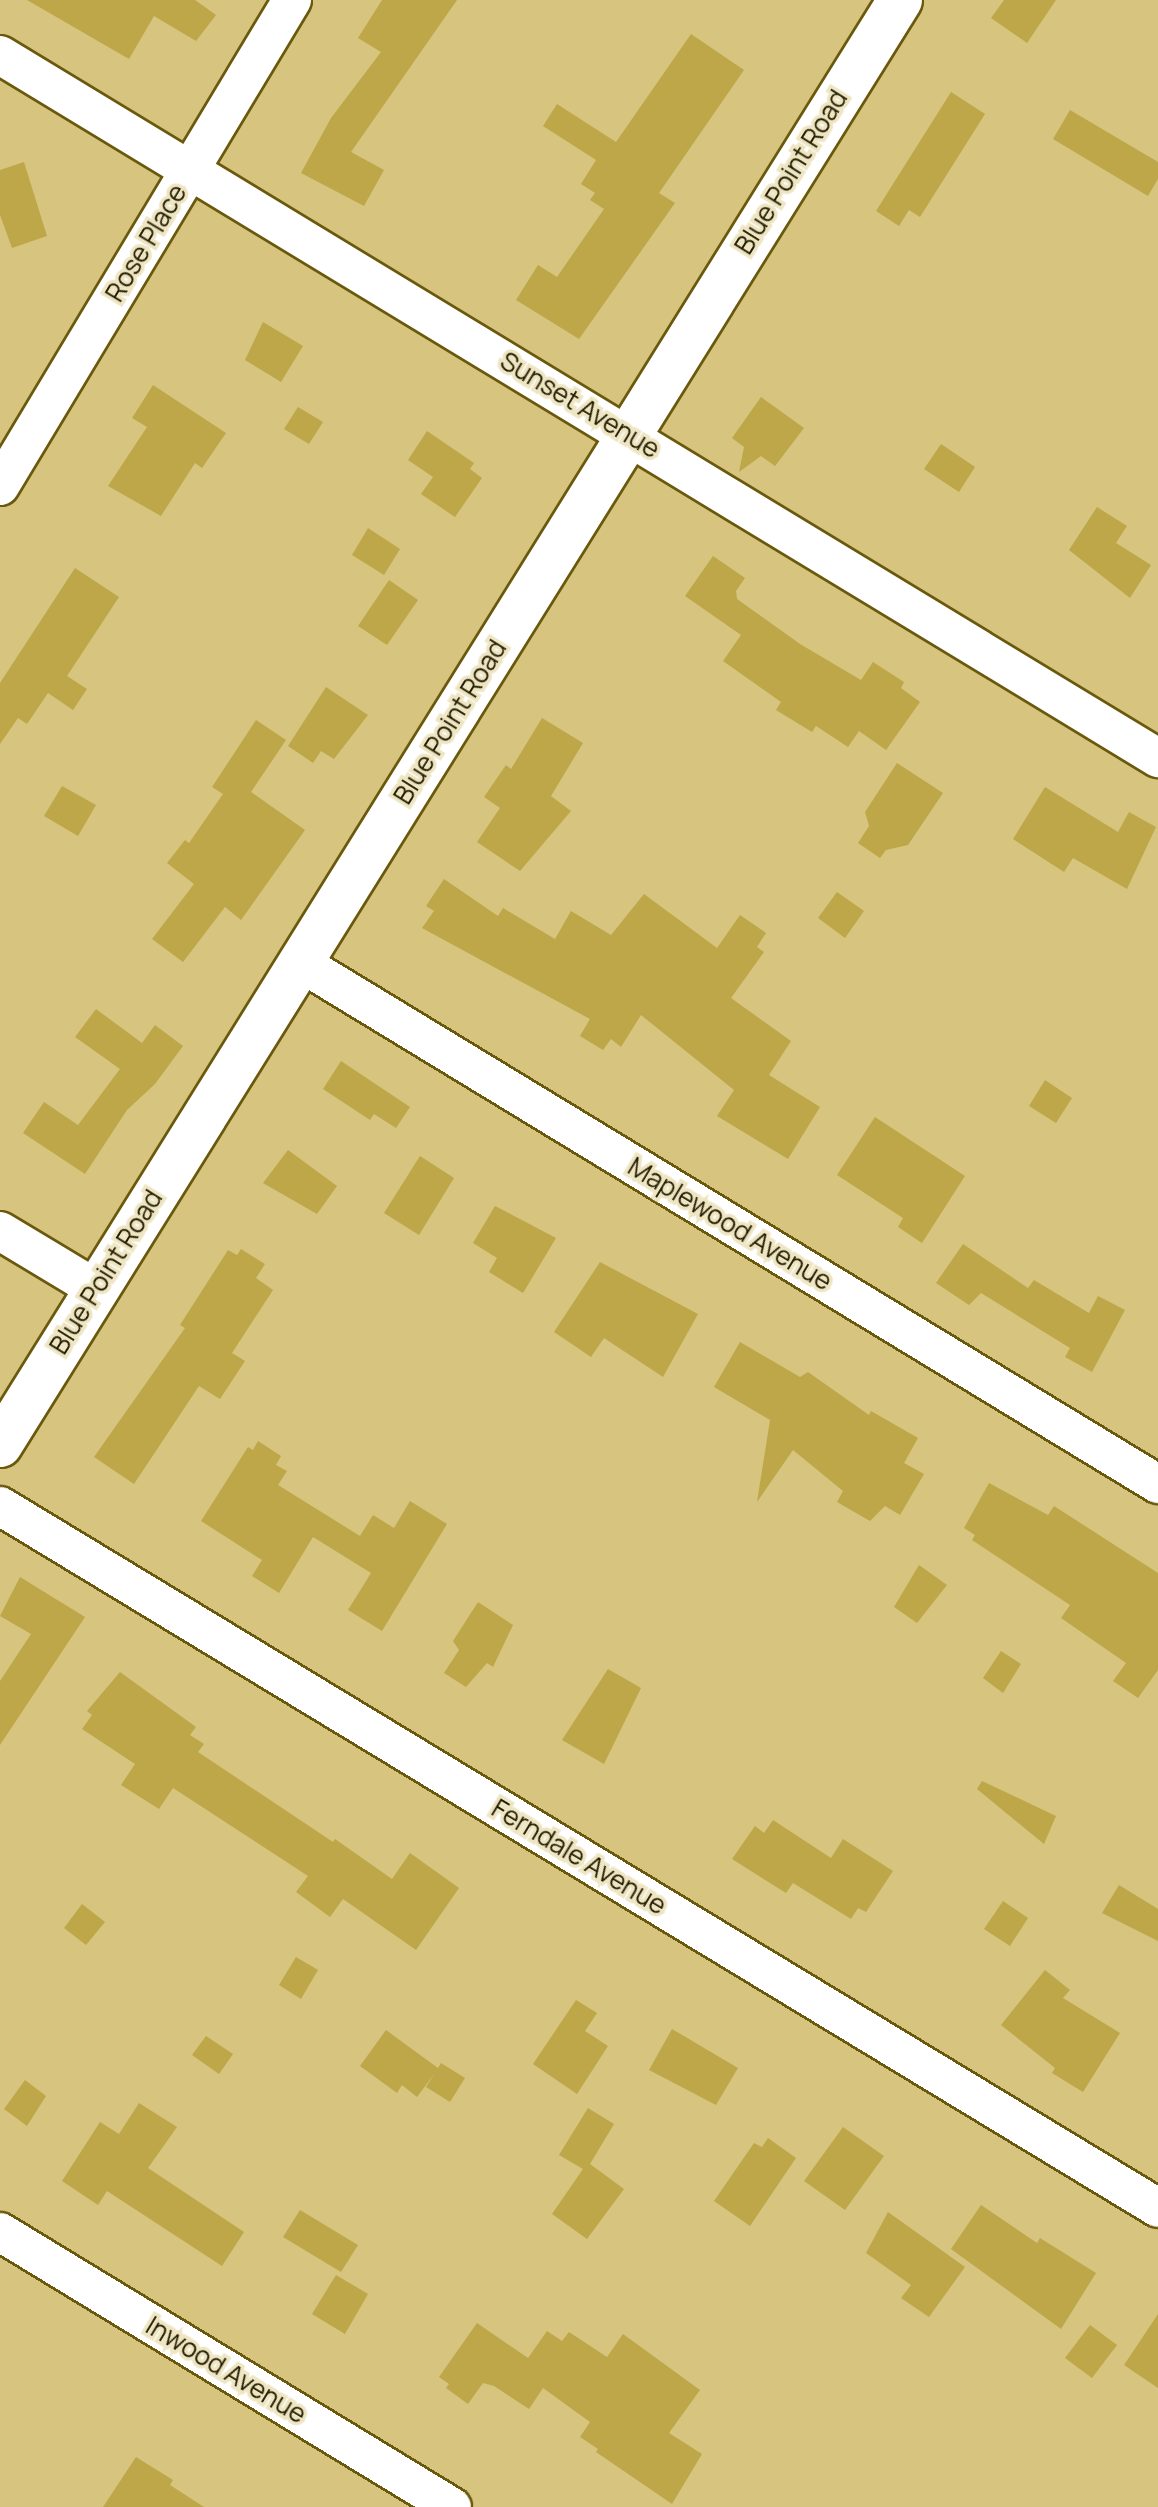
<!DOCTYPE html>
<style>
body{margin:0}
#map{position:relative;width:1158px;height:2507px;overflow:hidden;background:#d6c47f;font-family:Manrope,sans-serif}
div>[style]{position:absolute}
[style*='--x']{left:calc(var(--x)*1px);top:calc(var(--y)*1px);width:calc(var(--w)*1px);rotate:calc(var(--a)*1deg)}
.building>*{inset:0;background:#bea748}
.roads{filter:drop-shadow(2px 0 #6a590c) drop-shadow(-2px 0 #6a590c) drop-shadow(0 2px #6a590c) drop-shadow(0 -2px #6a590c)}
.minor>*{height:38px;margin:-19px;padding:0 19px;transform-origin:19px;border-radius:19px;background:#fff}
.tertiary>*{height:44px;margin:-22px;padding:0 22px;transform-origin:22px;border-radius:22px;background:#fff}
span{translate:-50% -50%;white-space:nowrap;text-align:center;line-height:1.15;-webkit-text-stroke:7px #eee5c3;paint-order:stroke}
.street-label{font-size:26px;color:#241d01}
</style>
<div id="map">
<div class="building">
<div style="clip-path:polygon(27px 0,195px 0,216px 15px,196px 41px,154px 16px,129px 59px)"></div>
<div style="clip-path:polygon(382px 0,457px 0,351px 152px,384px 170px,364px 206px,301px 173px,331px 118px,381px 52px,358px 38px)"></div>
<div style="clip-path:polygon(1004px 0,1056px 0,1027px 43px,991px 18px)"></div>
<div style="clip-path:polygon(691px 34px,744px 70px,659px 193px,675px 203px,579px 339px,516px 300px,538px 265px,557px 277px,604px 209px,590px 200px,595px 193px,581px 184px,596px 160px,543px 126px,557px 104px,616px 142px)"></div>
<div style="clip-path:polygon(951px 92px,985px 114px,920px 217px,909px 210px,899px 226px,876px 211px)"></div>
<div style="clip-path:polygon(1070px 110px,1158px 162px,1158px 179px,1148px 196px,1053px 139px)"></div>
<div style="clip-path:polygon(24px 162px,47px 236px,12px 248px,0 215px,0 170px)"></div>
<div style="clip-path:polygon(263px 322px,303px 346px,281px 382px,245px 360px)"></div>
<div style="clip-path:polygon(153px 385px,226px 433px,202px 468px,195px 463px,161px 516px,108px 486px,147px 427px,132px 418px)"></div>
<div style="clip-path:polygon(761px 397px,804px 428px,775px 466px,761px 456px,739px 472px,744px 447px,732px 438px)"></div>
<div style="clip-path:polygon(298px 407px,323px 422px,309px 444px,284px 429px)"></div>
<div style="clip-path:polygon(427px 431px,474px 463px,470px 469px,482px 478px,455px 517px,421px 494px,433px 477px,408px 460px)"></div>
<div style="clip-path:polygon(941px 444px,975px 467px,959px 492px,924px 469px)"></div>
<div style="clip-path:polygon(1097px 507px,1127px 526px,1116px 543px,1151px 565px,1130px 598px,1069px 550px)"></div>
<div style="clip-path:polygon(368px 528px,400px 549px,384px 575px,352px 555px)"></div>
<div style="clip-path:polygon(713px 556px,745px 578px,736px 591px,737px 599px,800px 644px,861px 680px,873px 662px,904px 682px,901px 688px,920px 702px,886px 750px,859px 731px,848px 747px,816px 726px,812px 732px,776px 710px,781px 702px,723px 661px,741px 635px,685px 596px)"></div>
<div style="clip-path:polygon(75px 568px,119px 597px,67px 676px,87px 689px,73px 710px,48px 693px,27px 724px,18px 718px,0 744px,0 683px)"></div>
<div style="clip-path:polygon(389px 580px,418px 600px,387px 645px,358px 626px)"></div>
<div style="clip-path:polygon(326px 687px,368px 715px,334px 759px,321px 751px,313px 763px,288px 746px)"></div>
<div style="clip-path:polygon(542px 718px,583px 743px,551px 796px,571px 811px,520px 871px,477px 842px,500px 808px,484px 797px,506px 765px,511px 769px)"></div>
<div style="clip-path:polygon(256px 720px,286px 740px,251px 792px,305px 830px,241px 920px,225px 907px,183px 962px,152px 939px,194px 884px,167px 863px,185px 840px,189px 843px,223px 794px,212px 787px)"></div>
<div style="clip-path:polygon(897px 763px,943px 793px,908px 845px,886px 850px,880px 858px,858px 843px,869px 826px,865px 812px)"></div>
<div style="clip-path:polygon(62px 786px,96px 805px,78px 836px,44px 816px)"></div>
<div style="clip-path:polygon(1045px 787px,1118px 832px,1129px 812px,1156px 827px,1127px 889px,1073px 858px,1064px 872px,1013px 839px)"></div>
<div style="clip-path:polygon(444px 879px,498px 916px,503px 908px,555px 939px,571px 911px,611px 935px,644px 894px,717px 948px,740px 915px,766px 933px,757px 947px,764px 952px,731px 998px,791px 1041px,769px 1075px,820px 1107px,788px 1159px,717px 1116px,734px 1090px,641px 1015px,621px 1047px,611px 1039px,603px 1050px,580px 1036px,590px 1019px,422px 928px,434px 911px,426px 906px)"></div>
<div style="clip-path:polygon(837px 892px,864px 911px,845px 938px,818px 918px)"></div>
<div style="clip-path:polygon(96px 1009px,142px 1043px,155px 1025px,183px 1046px,155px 1084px,127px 1110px,85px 1174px,23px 1133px,44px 1102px,78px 1125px,120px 1069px,75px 1037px)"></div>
<div style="clip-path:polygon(341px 1061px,410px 1107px,396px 1128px,374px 1114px,370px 1120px,323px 1089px)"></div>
<div style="clip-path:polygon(1045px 1080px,1072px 1098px,1056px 1123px,1029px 1106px)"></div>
<div style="clip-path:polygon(875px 1117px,965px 1176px,922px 1243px,898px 1227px,903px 1218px,837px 1175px)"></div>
<div style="clip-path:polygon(288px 1150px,337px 1186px,317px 1214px,263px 1183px)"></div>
<div style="clip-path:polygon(420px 1156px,454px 1178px,419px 1235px,384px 1213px)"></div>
<div style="clip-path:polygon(495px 1206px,556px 1238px,523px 1293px,489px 1272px,497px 1258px,473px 1243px)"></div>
<div style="clip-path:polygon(963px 1244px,1028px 1288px,1034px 1280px,1089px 1313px,1098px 1296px,1125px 1310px,1092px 1372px,1065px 1357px,1070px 1348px,981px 1293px,969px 1305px,936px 1283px)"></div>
<div style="clip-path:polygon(241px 1249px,265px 1264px,256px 1278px,273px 1290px,232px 1353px,245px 1361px,220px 1399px,199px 1386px,134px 1484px,94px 1457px,185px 1328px,180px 1325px,228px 1250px,237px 1255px)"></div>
<div style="clip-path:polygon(600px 1262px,698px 1314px,663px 1377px,604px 1338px,591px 1357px,554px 1332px)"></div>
<div style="clip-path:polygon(740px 1342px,800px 1377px,808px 1372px,869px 1415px,871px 1411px,918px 1438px,904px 1463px,924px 1474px,900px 1515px,885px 1506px,870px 1521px,837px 1502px,843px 1491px,793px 1450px,757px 1502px,770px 1420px,714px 1387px)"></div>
<div style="clip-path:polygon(258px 1441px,281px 1456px,276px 1465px,287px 1471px,278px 1485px,360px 1536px,373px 1515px,394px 1528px,410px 1501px,447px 1524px,382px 1631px,348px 1610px,371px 1573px,313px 1537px,279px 1593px,252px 1576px,262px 1560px,201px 1521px,248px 1447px,253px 1450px)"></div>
<div style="clip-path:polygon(989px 1483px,1048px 1515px,1054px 1506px,1158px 1573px,1158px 1670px,1138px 1698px,1113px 1681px,1126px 1663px,1061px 1618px,1070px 1605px,972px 1540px,975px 1535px,964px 1528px)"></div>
<div style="clip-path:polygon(919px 1565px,947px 1585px,917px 1623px,894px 1607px)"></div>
<div style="clip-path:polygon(20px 1577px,85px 1617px,0 1745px,0 1681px,31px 1634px,0 1616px)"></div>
<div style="clip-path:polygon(478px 1602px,513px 1625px,493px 1667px,487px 1663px,466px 1687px,444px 1673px,459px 1650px,453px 1641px)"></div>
<div style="clip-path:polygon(1001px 1651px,1021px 1664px,1003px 1693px,983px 1678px)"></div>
<div style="clip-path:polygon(608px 1669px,641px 1688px,604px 1764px,562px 1740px)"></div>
<div style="clip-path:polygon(120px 1672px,196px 1727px,190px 1735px,204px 1744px,198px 1752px,333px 1842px,335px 1839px,392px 1879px,410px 1853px,459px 1888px,416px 1950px,343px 1899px,330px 1917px,296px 1892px,308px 1876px,173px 1788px,159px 1809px,121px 1785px,135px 1764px,82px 1729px,92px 1715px,87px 1711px)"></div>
<div style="clip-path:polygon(982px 1781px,1056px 1816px,1044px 1844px,977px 1789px)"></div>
<div style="clip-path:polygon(773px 1820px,831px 1858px,843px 1839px,893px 1871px,866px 1912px,858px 1908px,851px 1919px,793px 1883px,786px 1893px,732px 1859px,755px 1826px,764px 1833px)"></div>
<div style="clip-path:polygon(1119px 1885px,1158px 1909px,1158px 1941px,1102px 1913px)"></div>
<div style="clip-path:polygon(1003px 1901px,1028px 1918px,1010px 1946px,984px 1929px)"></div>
<div style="clip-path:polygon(82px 1904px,105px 1922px,86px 1945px,64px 1928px)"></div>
<div style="clip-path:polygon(296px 1957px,318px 1970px,301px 1999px,279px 1985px)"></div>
<div style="clip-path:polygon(1045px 1970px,1070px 1990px,1063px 1998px,1120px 2033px,1083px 2092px,1052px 2073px,1055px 2068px,1001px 2025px)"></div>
<div style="clip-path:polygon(576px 2000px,597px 2013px,585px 2031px,608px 2046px,577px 2094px,533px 2064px)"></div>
<div style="clip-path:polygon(672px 2029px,738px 2068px,716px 2105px,649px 2070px)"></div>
<div style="clip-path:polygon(386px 2030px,438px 2068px,441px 2063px,465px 2078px,450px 2102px,426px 2087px,435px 2073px,417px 2097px,402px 2085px,397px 2093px,360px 2066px)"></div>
<div style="clip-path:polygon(206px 2036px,233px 2054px,219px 2074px,192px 2055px)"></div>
<div style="clip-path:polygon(25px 2080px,46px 2096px,27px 2126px,4px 2109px)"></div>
<div style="clip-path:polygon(139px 2103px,177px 2127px,148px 2168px,244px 2232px,222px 2266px,107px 2191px,98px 2205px,62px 2181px,100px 2122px,119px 2134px)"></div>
<div style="clip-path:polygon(588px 2108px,614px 2124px,590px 2164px,624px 2189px,587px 2239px,552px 2214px,583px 2169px,559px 2155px)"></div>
<div style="clip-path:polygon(843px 2127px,884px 2156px,845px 2210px,804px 2181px)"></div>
<div style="clip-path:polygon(768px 2138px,796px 2158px,750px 2226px,714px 2201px,754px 2143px,762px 2147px)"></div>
<div style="clip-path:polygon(981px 2205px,1037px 2243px,1040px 2238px,1096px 2273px,1061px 2329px,951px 2249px)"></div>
<div style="clip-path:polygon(300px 2210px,358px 2245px,341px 2272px,283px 2237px)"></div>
<div style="clip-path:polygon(888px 2212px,965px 2267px,929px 2317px,901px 2298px,911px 2285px,866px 2253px)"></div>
<div style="clip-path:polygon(336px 2275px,368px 2294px,345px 2334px,312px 2314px)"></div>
<div style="clip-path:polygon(1158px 2314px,1158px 2388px,1124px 2365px)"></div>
<div style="clip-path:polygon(477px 2323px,528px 2358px,547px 2331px,562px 2341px,569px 2332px,607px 2357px,623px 2334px,700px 2390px,669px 2433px,702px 2454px,672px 2504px,596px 2452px,598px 2449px,580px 2437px,590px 2422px,543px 2388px,529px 2409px,494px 2386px,483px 2383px,468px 2404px,446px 2388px,449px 2384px,439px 2377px)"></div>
<div style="clip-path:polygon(1090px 2325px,1117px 2345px,1092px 2378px,1065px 2358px)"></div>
<div style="clip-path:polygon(136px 2457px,173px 2480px,170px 2485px,204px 2507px,103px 2507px)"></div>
</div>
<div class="roads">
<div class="minor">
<div style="--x:0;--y:55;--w:1355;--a:31.26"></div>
<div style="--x:0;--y:486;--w:567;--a:-59"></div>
<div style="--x:301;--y:963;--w:1003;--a:31.3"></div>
<div style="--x:0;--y:1231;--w:111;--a:31"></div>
<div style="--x:0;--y:1506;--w:1354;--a:31.22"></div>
<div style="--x:0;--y:2232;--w:529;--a:31.32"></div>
</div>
<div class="tertiary">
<div style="--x:0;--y:1445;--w:1702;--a:-58.08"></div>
</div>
</div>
<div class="street-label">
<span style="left:791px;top:172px;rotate:-58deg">Blue Point Road</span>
<span style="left:146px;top:243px;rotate:-59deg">Rose Place</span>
<span style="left:580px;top:405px;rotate:31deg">Sunset Avenue</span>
<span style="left:450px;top:722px;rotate:-58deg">Blue Point Road</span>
<span style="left:730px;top:1224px;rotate:31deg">Maplewood Avenue</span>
<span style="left:106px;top:1272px;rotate:-58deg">Blue Point Road</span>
<span style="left:579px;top:1857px;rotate:31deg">Ferndale Avenue</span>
<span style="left:226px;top:2370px;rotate:31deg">Inwood Avenue</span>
</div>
</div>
